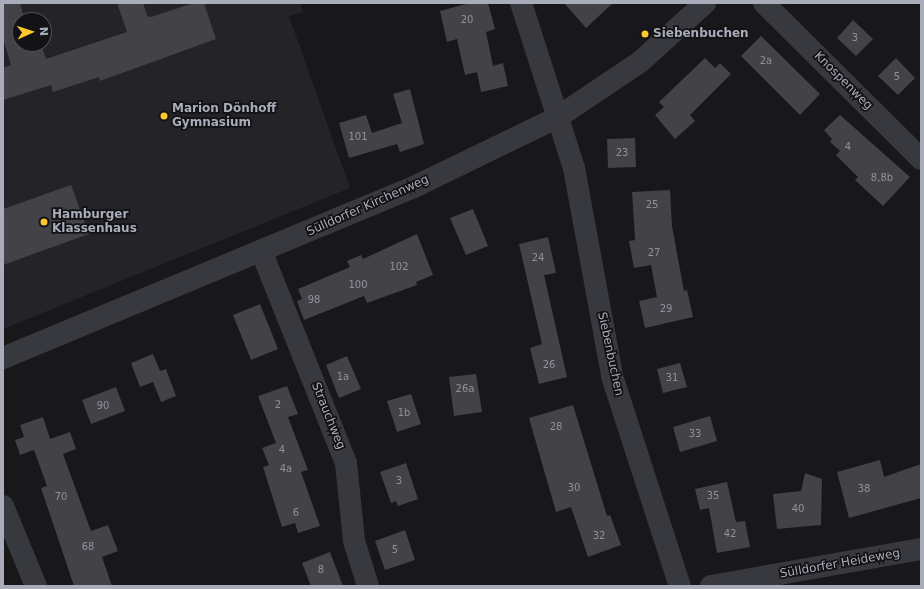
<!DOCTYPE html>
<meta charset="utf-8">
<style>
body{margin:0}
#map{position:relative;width:924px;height:589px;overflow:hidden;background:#18171a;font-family:"DejaVu Sans",sans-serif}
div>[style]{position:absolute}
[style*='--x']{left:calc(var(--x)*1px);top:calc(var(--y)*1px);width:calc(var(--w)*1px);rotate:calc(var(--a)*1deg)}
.built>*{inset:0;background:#242327}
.building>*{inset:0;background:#424247}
.minor>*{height:22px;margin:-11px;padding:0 11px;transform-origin:11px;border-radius:11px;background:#38393f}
.dots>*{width:11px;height:11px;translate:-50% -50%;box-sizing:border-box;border:2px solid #131215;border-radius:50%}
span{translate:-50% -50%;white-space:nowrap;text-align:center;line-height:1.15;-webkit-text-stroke:3.5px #131215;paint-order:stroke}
.number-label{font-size:10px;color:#8f929d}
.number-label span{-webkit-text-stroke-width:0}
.poi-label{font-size:12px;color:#a9adba;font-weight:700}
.left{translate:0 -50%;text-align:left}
.street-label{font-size:12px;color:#a9adba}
.frame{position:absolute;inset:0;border:4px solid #a9adba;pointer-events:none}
.north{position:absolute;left:12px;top:12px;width:40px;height:40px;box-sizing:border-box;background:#131215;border:1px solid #4f5057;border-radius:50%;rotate:87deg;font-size:11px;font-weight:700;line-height:16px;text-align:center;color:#a9adba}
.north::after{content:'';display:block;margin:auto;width:14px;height:18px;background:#fbc92e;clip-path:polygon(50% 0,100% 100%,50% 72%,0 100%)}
</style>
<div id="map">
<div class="built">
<div style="clip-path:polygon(evenodd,3px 3px,300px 3px,303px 12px,289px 16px,350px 188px,3px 329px,3px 3px,20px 20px,44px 20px,44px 44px,20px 44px,20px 20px)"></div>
</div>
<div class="building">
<div style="clip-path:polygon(3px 3px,20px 3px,24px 18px,27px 16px,29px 20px,20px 20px,20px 44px,41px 44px,46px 59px,127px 32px,117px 3px,143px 3px,147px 16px,151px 17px,194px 3px,204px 3px,216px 39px,100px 81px,99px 77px,53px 92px,51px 85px,3px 100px,3px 68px,11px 65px,3px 39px)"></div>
<div style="clip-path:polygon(470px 3px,488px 3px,495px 29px,486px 32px,493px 66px,503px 63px,508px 86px,481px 92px,477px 72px,465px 75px,457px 39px,447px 42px,440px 11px)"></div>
<div style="clip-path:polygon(564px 3px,613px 3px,586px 28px)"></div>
<div style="clip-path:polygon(853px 20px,873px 39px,856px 56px,837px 38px)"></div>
<div style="clip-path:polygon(761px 36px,820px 94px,800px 115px,741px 56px)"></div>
<div style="clip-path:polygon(705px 58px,715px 68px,720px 63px,731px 74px,690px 115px,695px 121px,675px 139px,655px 115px,664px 107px,659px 102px)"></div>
<div style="clip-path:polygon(896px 58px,915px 78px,898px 95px,878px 76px)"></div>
<div style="clip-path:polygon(410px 89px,424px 144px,400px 152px,397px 144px,349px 158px,339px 123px,366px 115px,372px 133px,402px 123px,393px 94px)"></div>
<div style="clip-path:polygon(840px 115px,910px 177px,883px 206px,855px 180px,858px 177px,836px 155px,840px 151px,830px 142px,832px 139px,824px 130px)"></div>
<div style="clip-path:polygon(635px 138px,636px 167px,608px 168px,607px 139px)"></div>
<div style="clip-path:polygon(71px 185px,89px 234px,3px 265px,3px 209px)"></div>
<div style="clip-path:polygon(670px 190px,672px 226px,684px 291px,687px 290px,693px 317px,645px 328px,639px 301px,657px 297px,651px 265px,634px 268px,629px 241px,635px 240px,632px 192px)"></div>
<div style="clip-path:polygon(473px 209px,488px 246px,466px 255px,450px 218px)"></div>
<div style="clip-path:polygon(417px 234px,433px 275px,416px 282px,417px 285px,367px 303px,364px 296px,304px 320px,297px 301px,302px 299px,298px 289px,350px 267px,347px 261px,361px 255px,363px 259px)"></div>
<div style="clip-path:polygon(548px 237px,556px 273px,544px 275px,567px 377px,539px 384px,530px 348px,542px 344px,519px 244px)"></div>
<div style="clip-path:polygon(260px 304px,278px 349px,251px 360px,233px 315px)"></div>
<div style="clip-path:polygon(153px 354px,160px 371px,166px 369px,176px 396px,161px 402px,153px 382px,140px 387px,131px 363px)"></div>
<div style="clip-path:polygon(347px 356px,361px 389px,339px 398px,326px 365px)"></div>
<div style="clip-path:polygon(680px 363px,687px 387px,663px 393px,657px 369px)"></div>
<div style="clip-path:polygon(476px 374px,482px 412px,454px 416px,449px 377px)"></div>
<div style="clip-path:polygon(287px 386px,298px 414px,288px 417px,308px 470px,301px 472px,320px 526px,298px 533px,295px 523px,282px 527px,263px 467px,269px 465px,262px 448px,276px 443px,258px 396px)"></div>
<div style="clip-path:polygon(116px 387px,125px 411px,91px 424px,82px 400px)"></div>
<div style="clip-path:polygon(411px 394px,421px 424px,397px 432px,387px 401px)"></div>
<div style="clip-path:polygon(573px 405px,607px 516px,610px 515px,621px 545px,588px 557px,571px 507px,556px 512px,529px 418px)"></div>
<div style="clip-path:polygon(710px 416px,717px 441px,680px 452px,673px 427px)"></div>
<div style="clip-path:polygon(43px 417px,50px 439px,70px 432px,76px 449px,63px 454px,91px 531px,108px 525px,118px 551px,102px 557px,112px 586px,74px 586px,41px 488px,47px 486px,34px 450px,20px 455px,15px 440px,24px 437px,20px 425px)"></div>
<div style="clip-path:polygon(880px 460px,884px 477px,921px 464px,921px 498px,849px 518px,837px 472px)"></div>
<div style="clip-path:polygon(406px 463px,418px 499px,398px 506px,396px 501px,391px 503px,380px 472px)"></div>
<div style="clip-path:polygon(805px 473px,822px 479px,821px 525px,777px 529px,773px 494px,801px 491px)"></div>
<div style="clip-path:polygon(727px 482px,736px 522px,745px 521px,750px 547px,717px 553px,709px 508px,700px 510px,695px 489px)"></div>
<div style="clip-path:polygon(405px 530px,415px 560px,385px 570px,375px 541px)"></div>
<div style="clip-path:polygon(330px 552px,343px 586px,311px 586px,302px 563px)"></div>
</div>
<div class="minor">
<div style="--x:521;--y:3;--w:173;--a:72.2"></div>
<div style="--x:574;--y:168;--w:211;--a:79.6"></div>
<div style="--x:612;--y:376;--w:221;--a:72.1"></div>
<div style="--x:764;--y:3;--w:221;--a:44.8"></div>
<div style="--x:262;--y:253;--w:226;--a:68.2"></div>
<div style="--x:346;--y:463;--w:78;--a:84.1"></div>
<div style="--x:354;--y:541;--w:47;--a:72.7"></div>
<div style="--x:3;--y:358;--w:445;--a:-22.6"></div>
<div style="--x:414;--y:187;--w:160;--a:-25.9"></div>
<div style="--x:558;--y:117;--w:99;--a:-33.9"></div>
<div style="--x:640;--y:62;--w:88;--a:-42.2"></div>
<div style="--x:3;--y:506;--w:87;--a:67.6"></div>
<div style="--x:711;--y:586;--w:213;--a:-10"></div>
</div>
<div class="dots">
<div style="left:645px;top:34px;background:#fbc92e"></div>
<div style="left:164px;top:116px;background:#fbc92e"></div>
<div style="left:44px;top:222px;background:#fbc92e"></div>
</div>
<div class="number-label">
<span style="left:467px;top:20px">20</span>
<span style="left:855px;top:38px">3</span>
<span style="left:766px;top:61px">2a</span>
<span style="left:897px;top:77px">5</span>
<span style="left:358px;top:137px">101</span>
<span style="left:848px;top:147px">4</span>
<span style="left:622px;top:153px">23</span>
<span style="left:882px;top:178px">8,8b</span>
<span style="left:652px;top:205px">25</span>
<span style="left:654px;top:253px">27</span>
<span style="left:538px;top:258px">24</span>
<span style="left:399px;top:267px">102</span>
<span style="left:358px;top:285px">100</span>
<span style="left:314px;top:300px">98</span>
<span style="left:666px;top:309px">29</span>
<span style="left:549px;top:365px">26</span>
<span style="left:343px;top:377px">1a</span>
<span style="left:672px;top:378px">31</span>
<span style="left:465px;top:389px">26a</span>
<span style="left:278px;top:405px">2</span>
<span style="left:103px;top:406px">90</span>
<span style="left:404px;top:413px">1b</span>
<span style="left:556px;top:427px">28</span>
<span style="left:695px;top:434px">33</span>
<span style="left:282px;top:450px">4</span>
<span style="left:286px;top:469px">4a</span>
<span style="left:399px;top:481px">3</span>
<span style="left:574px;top:488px">30</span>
<span style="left:864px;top:489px">38</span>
<span style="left:713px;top:496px">35</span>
<span style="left:61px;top:497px">70</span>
<span style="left:798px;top:509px">40</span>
<span style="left:296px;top:513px">6</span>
<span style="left:730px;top:534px">42</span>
<span style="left:599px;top:536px">32</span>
<span style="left:88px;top:547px">68</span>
<span style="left:395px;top:550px">5</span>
<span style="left:321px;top:570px">8</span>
</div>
<div class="poi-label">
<span class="left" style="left:653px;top:34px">Siebenbuchen</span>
<span class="left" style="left:172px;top:116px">Marion Dönhoff<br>Gymnasium</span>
<span class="left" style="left:52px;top:222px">Hamburger<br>Klassenhaus</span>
</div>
<div class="street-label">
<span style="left:843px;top:81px;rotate:45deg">Knospenweg</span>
<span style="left:368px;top:206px;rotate:-24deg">Sülldorfer Kirchenweg</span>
<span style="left:610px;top:354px;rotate:78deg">Siebenbuchen</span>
<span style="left:328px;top:416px;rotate:68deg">Strauchweg</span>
<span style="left:840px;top:564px;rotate:-10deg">Sülldorfer Heideweg</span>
</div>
<div class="frame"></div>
<div class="north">N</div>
</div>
